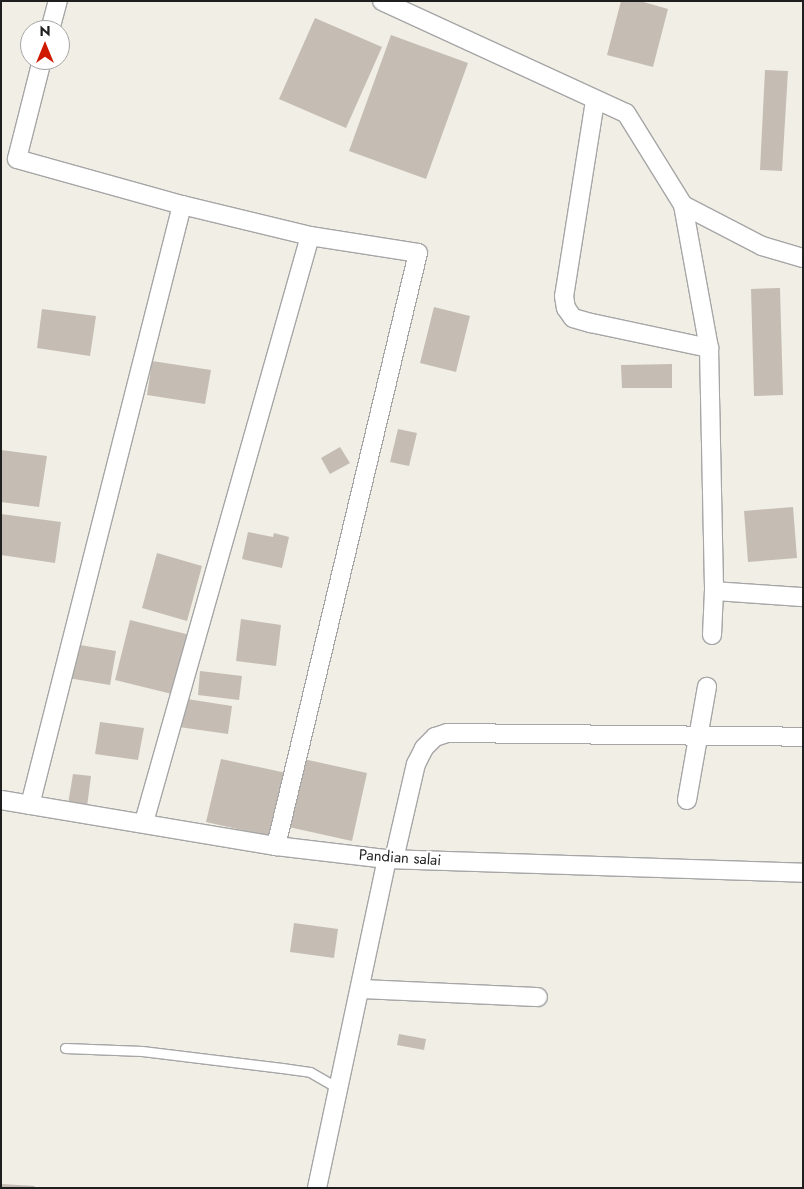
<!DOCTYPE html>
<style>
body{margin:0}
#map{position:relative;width:804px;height:1189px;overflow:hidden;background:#f0eee5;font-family:Jost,sans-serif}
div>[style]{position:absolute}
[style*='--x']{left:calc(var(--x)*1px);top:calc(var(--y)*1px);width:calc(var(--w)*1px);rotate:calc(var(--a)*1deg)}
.building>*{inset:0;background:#c5bdb4}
.roads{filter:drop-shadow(1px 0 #a6a6a6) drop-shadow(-1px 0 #a6a6a6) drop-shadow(0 1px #a6a6a6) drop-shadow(0 -1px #a6a6a6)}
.lane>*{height:9px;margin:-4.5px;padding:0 4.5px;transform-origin:4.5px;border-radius:4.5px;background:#fff}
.street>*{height:18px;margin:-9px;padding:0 9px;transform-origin:9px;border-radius:9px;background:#fff}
span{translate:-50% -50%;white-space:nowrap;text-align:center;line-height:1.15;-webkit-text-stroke:4px #fff;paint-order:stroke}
.street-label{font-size:15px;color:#1f1f1f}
.frame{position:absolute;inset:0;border:2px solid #1f1f1f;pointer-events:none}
.north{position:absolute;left:20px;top:20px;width:50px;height:50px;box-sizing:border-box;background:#fff;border:1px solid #a5a5a5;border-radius:50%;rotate:0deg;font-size:14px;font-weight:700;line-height:20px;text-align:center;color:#1f1f1f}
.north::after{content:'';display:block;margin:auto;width:18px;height:22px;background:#cf1900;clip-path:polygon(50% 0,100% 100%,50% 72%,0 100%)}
</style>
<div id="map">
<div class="building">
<div style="clip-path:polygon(621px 1px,640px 1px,668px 9px,653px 67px,607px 55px)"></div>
<div style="clip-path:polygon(315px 18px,382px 47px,346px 128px,279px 99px)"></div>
<div style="clip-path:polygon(391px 35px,468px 63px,426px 179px,349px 151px)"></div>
<div style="clip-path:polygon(765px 70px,788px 71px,782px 171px,760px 170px)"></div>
<div style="clip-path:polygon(780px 288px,783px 395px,754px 396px,751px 289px)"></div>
<div style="clip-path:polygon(434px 307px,470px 316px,456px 372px,420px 363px)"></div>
<div style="clip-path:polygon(42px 309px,96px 316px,90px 356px,37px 348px)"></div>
<div style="clip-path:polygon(152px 361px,211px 370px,205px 404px,147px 395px)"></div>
<div style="clip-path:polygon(672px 364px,672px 388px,622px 388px,621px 365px)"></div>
<div style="clip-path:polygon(398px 429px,417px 433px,409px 466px,390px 462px)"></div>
<div style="clip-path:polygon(340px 447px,350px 463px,330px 474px,321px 458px)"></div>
<div style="clip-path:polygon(1px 450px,47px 456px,39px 507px,1px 502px)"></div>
<div style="clip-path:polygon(793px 507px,797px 558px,748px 562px,744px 511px)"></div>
<div style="clip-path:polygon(1px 514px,61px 522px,55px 563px,1px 555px)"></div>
<div style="clip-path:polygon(248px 532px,273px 537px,274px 533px,289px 537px,282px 568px,242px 559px)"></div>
<div style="clip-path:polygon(157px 553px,202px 566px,187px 621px,142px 608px)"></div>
<div style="clip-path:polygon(241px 619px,281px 625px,276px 666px,236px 661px)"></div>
<div style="clip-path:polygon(130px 620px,190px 635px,176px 695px,115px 680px)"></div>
<div style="clip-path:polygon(74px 644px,116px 651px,110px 685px,68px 678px)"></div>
<div style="clip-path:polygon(200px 671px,242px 676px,239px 700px,198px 695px)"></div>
<div style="clip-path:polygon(187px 699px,232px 706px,228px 734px,179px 727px,181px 712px,185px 713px)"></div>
<div style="clip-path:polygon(100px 722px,144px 728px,138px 760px,95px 754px)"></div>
<div style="clip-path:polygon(299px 758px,367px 773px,352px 841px,284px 826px)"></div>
<div style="clip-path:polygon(221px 759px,291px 774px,277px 838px,206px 822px)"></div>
<div style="clip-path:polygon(73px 774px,91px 776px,87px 807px,68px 804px)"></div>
<div style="clip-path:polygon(294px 923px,338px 929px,334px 958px,290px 952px)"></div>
<div style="clip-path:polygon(399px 1034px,426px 1039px,424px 1050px,397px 1045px)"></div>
<div style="clip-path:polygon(1px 1184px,35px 1186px,34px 1188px,1px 1188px)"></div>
</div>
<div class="roads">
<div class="lane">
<div style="--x:65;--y:1048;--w:77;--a:2.2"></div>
<div style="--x:142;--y:1051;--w:141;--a:6.9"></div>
<div style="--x:282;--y:1068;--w:28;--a:8"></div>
<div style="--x:310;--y:1072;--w:34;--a:30"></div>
</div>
<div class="street">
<div style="--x:382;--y:1;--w:268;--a:24.7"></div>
<div style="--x:626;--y:113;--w:108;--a:58.2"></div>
<div style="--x:683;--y:205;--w:145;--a:79.7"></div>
<div style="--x:709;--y:348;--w:243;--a:88.8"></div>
<div style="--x:714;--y:591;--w:44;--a:92.6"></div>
<div style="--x:50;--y:30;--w:30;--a:-75"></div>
<div style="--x:42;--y:60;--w:102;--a:104.2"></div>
<div style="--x:17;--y:159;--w:171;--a:15.6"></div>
<div style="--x:182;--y:205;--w:132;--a:13.6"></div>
<div style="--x:310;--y:236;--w:109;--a:8.9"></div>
<div style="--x:418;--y:253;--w:610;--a:103.47"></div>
<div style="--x:595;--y:101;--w:197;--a:99"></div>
<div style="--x:564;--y:296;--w:12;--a:81"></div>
<div style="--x:566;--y:308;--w:12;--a:55"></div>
<div style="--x:573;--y:318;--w:19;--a:16"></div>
<div style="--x:591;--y:323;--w:121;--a:12"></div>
<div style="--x:683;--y:205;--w:89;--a:27.4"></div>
<div style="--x:762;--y:246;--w:43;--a:16.3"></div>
<div style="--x:714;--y:591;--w:89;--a:3.9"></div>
<div style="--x:1;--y:800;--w:279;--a:9.5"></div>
<div style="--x:276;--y:846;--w:112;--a:6.7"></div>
<div style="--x:387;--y:859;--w:416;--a:1.9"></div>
<div style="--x:687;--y:800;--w:115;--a:-80"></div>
<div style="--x:30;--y:805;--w:619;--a:-75.78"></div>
<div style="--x:144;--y:822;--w:609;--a:-74.18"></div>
<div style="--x:394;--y:859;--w:98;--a:-77"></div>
<div style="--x:416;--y:764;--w:18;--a:-63"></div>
<div style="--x:424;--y:748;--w:16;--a:-45"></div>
<div style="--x:435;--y:737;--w:13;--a:-18"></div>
<div style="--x:447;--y:733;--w:356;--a:0.6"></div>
<div style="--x:360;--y:989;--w:178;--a:2.6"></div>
<div style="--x:317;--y:1188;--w:336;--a:-78"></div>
</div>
</div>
<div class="street-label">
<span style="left:400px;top:858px;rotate:4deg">Pandian salai</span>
</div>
<div class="frame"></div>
<div class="north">N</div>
</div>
